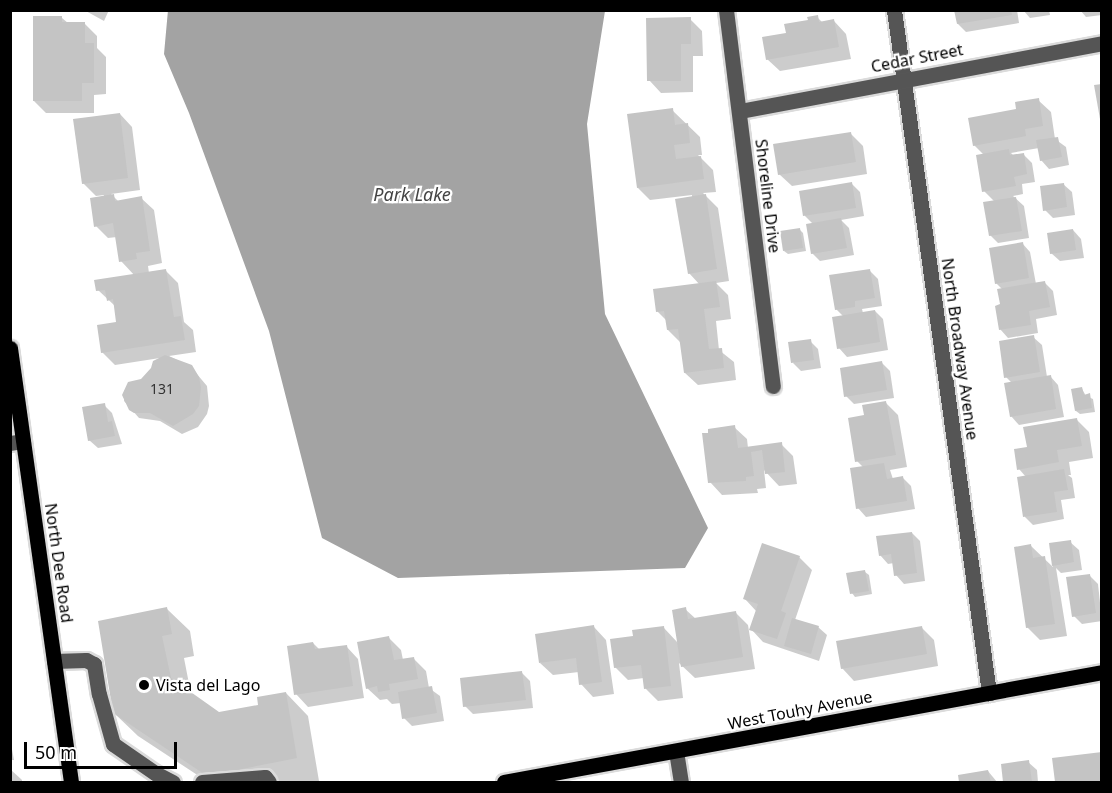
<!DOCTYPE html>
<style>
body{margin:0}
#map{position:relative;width:1112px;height:793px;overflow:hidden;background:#fff;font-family:"Noto Sans",sans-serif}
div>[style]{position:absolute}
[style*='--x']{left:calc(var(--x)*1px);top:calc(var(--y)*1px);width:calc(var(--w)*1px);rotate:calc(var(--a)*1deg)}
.water>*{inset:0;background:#a3a3a3}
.shadow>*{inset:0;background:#0003}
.building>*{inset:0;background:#c4c4c4}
.roads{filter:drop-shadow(2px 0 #dbdbdb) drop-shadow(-2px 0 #dbdbdb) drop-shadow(0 2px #dbdbdb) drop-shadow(0 -2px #dbdbdb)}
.minor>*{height:15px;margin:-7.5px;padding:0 7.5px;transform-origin:7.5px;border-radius:7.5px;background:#555}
.major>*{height:15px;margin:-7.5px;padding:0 7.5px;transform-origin:7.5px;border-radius:7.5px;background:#000}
.dots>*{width:16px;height:16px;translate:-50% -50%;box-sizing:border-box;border:3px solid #fff;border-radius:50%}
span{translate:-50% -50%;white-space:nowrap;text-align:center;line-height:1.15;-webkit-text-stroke:4.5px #fff;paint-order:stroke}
.number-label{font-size:14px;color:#313131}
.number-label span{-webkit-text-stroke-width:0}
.street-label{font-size:16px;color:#000}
.poi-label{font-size:16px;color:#000}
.left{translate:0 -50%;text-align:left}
.water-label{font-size:18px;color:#444;font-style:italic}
.frame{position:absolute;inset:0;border:12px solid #000;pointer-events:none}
.scale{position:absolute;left:24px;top:742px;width:153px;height:27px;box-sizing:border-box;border:3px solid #000;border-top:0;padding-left:8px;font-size:18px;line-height:21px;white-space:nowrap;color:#000;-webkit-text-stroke:4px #fff;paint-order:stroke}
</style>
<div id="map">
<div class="water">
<div style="clip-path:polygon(168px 10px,605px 11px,587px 124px,605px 314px,708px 528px,685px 568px,398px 578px,322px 538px,269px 331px,189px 113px,164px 54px)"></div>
</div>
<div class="shadow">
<div style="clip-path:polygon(84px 10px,109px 10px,104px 21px)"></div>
<div style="clip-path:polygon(956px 10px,1017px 10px,1019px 23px,966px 32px,958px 24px)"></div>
<div style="clip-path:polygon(1023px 10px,1049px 10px,1050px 15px,1030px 18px)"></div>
<div style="clip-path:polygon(1080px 10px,1102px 10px,1102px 15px,1086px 17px)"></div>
<div style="clip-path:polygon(817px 17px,823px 23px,834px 21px,846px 34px,851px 59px,780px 71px,767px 59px,788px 35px)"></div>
<div style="clip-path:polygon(62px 18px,68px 23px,85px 24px,97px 36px,97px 48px,106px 57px,106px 94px,94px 95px,94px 113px,46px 113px,34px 101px)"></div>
<div style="clip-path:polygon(690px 19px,702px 31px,703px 56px,693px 56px,693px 92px,661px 93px,649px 80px)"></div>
<div style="clip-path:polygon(1038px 100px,1051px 112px,1055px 139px,1066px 147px,1069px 165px,1049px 169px,1041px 160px,1039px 148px,1011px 153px,1014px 156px,1023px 154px,1032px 163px,1035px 182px,1022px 184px,1023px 194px,1013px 196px,1024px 206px,1029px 238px,998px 243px,990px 235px,995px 202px,984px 191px,984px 155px,974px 145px,1018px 111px)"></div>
<div style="clip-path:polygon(672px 110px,700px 137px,702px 155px,698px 155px,713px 170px,716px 192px,703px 193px,718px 208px,729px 281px,716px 283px,728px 295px,731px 319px,716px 321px,719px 350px,734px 362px,736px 380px,698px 385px,685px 373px,681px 343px,668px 330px,667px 321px,657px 311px,700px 285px,689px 273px,692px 195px,650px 200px,638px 188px)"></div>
<div style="clip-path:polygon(120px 114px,132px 127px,140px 190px,111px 194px,119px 202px,141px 198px,154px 210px,162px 263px,148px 266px,149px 273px,166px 271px,178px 283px,184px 322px,193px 330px,196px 352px,169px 356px,191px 367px,207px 386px,209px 406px,207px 414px,198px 427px,182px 434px,160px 421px,139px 418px,124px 401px,124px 391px,142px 381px,160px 358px,115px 365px,102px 352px,118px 324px,115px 306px,98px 290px,135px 276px,121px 261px,117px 237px,108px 238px,96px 226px,104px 195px,96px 196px,83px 183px)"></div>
<div style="clip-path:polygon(851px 134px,863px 146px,867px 174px,792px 186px,779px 174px)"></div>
<div style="clip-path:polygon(851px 183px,860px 192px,864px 216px,841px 220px,849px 228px,854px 255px,820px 261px,812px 253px,813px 224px,805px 216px,801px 192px)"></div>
<div style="clip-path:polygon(1063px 184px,1072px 192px,1075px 215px,1053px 218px,1045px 210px)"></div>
<div style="clip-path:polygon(799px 229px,803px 233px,806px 251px,788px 254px,784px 251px)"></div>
<div style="clip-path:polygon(1073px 230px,1081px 239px,1084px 258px,1060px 261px,1051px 253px)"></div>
<div style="clip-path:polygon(1022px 243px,1030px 252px,1036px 284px,1045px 283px,1053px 291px,1057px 315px,1036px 319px,1038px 333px,1008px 338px,1000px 329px,1003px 290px,996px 283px)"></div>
<div style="clip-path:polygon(870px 271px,878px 279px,882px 306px,862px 309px,863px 313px,875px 311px,883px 319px,888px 350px,847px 357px,839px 348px,843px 316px,836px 309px)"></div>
<div style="clip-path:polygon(1033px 337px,1042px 345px,1047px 377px,1050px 376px,1058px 385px,1064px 417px,1019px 425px,1011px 416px,1012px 383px,1006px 377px)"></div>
<div style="clip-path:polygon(810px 341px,818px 349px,821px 368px,801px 371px,793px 363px)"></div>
<div style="clip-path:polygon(882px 363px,890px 371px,894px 398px,854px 404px,846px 396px)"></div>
<div style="clip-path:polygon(1082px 389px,1086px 396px,1093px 399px,1095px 412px,1080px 414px,1076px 411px)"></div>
<div style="clip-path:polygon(886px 403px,898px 415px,907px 467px,890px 470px,893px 479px,903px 478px,911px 486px,915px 509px,866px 517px,858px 508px,863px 467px,857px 461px)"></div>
<div style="clip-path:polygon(104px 405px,112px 413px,122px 444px,98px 448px,89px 440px)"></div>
<div style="clip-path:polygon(1076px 419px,1089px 432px,1093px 458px,1069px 462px,1071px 475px,1068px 475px,1072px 478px,1075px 498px,1061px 500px,1064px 519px,1033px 525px,1025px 517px,1026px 477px,1019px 469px,1029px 448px)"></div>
<div style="clip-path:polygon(734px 427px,747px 439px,748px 448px,781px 444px,793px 456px,797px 484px,779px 486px,764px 470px,766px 488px,757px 489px,758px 493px,722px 495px,710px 482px,710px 434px)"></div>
<div style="clip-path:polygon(912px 533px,920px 541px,925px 581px,904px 584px,896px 575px,894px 563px,888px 564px,880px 555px)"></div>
<div style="clip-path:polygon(1070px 542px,1079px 550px,1082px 570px,1061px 573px,1056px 568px,1067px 636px,1040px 640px,1027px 627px,1031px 546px,1053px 567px,1050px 545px)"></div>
<div style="clip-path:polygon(799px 557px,812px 570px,795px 620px,818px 627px,827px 635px,819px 661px,763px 642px,751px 629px,757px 612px,745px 599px)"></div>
<div style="clip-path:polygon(865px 572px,869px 575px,872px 594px,855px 597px,852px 593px)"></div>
<div style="clip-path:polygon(1090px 576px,1098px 584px,1102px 621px,1082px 624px,1074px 616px)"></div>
<div style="clip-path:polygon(167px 609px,190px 631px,194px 656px,184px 658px,191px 694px,219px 713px,259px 706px,286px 693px,308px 716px,319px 781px,208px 782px,138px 736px,114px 713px)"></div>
<div style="clip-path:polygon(685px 609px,696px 619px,736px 613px,748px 625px,755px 669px,695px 678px,679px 663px,683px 698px,658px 701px,646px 689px,644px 678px,628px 680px,615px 667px,635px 637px,664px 628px,678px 643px)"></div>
<div style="clip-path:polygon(594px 627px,606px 640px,614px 694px,593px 697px,581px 684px,579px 672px,553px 675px,540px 663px)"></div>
<div style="clip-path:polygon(921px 627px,934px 640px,938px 666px,854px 681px,842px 668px)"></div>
<div style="clip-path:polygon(389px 638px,401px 650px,403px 660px,414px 659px,426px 671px,429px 688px,440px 696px,444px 721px,412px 726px,404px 718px,401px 703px,392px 704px,387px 699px,380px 700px,367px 688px)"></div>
<div style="clip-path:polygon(313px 643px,320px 650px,346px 646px,358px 659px,364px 698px,308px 707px,296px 694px)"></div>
<div style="clip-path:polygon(522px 673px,530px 681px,533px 708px,473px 714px,465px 706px)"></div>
<div style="clip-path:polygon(10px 739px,14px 760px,10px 760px)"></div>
<div style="clip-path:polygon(1102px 753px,1102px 782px,1057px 782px,1054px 759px)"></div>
<div style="clip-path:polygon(1028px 762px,1037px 770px,1038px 782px,1004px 782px,1002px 765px)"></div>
<div style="clip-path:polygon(10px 769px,22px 780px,22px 782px,10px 782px)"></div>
<div style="clip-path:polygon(988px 771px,997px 782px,960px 782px,959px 776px)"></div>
</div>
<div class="building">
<div style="clip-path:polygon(954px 10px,1011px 10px,1012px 15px,957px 24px)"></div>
<div style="clip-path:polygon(818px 15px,819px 22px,834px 19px,839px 47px,766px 60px,762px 37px,786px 33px,784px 24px,808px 20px,807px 17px)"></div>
<div style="clip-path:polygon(33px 16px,62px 16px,62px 22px,85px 22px,85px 43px,94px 43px,94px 83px,82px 83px,82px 101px,33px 101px)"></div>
<div style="clip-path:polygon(691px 17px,691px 44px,681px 44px,681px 81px,647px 81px,646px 18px)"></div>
<div style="clip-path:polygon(1102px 84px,1102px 119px,1100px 119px,1094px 85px)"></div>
<div style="clip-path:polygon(1039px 98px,1043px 126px,1025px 129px,1026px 136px,973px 146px,968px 118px,1016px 109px,1015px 102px)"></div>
<div style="clip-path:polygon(673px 108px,675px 125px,688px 123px,690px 143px,674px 145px,676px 159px,701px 156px,704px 179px,637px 188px,627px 114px)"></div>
<div style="clip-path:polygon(120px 113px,128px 178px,82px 184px,73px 119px)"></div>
<div style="clip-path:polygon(851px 132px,856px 162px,778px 175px,773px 144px)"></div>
<div style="clip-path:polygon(1058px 137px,1062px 157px,1040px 161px,1036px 140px)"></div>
<div style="clip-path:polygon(1009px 149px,1010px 155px,1024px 153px,1027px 174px,1014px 177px,1016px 186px,982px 192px,976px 155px)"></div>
<div style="clip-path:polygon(852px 182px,856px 208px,803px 216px,799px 191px)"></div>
<div style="clip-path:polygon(1064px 183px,1067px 207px,1043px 211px,1040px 186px)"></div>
<div style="clip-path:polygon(114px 194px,115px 201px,142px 196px,150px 251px,136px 253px,137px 259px,119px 262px,113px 223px,94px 227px,90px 198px)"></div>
<div style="clip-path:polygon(706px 194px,717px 269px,688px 274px,675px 199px)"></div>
<div style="clip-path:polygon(1016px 197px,1022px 231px,989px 236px,983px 202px)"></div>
<div style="clip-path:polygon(841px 218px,847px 248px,811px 254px,806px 224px)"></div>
<div style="clip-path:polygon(800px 228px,803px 248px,783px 251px,780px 231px)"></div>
<div style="clip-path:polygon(1073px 229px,1076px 250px,1050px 254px,1047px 233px)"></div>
<div style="clip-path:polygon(1023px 242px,1029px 278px,995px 284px,989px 248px)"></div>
<div style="clip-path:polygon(166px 269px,174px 317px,181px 316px,185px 340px,101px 353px,97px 325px,116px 322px,113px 299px,107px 301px,105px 290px,96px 291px,94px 280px)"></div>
<div style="clip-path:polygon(870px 269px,875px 298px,855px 301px,855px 307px,835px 310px,829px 275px)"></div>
<div style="clip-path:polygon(716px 281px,720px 307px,704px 309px,709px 349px,722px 348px,724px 368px,684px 373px,678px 329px,667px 330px,664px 311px,656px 312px,653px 289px)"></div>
<div style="clip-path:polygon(1045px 281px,1050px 307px,1029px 311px,1031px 325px,999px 330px,995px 306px,1000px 304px,997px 289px)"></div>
<div style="clip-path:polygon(875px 310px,880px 342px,837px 349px,832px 317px)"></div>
<div style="clip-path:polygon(1034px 335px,1040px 372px,1004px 378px,999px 341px)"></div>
<div style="clip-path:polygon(811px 339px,814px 360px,791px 363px,788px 342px)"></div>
<div style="clip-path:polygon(165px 355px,192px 365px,199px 377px,201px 387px,199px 406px,193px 414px,173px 426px,150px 413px,134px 413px,129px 410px,122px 395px,128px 382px,141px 379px,151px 368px,153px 361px)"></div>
<div style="clip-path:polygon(882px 361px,887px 390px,844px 397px,840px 368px)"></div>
<div style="clip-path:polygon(1051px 375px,1056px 409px,1010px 417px,1004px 383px)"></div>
<div style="clip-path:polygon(1082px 387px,1084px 395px,1090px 393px,1092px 408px,1075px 411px,1071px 389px)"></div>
<div style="clip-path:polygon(886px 401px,896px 455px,855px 462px,848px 418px,864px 415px,862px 405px)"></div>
<div style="clip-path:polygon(105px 403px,108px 422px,112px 421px,115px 436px,88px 441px,82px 407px)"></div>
<div style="clip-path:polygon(1077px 418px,1082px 446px,1057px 450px,1059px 462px,1017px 470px,1014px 449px,1027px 447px,1023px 427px)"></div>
<div style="clip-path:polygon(735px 425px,738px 448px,782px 442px,785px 472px,765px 474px,762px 450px,751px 452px,754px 476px,746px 477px,746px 481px,708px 483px,702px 433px,708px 433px,708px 429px)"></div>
<div style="clip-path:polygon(884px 463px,887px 479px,903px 476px,907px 501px,856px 509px,850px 468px)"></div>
<div style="clip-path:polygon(1064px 469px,1068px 490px,1054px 492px,1057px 512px,1023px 517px,1017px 477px)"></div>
<div style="clip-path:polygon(912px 532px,917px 573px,894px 576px,891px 554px,879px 556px,876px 536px)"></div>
<div style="clip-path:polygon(1071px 540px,1074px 562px,1052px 566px,1049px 543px)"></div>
<div style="clip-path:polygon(762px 543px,800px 556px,781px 611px,786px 613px,777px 639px,749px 630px,758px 604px,743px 599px)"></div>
<div style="clip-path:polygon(1031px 544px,1033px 558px,1045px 556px,1055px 624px,1026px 628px,1014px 547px)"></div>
<div style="clip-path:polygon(865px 570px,869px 591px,850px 594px,846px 573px)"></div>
<div style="clip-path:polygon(1090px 574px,1096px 613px,1072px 617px,1066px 577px)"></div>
<div style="clip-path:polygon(167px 607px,172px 634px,162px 636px,171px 678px,219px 712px,258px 705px,257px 697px,286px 692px,297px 758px,207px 776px,113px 713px,98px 621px)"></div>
<div style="clip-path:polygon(686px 607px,688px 619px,736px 611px,743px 657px,681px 667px,672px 610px)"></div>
<div style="clip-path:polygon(792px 618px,819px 626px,811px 654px,784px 646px)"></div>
<div style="clip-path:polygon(594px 625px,602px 682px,579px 685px,576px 658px,539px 663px,535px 634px)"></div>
<div style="clip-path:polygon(664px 626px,671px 686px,644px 689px,641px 665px,614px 668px,610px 639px,633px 636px,632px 630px)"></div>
<div style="clip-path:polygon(922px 626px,927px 654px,841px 669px,836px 641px)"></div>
<div style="clip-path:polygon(389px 636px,394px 660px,414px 657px,418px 679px,389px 684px,390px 690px,378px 692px,377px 686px,366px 689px,357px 642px)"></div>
<div style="clip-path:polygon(313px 642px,315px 649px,347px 645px,353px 686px,294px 695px,287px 646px)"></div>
<div style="clip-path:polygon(522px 671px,526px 700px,463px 707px,460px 678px)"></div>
<div style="clip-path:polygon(432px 686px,437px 713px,402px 719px,398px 692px)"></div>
<div style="clip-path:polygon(1102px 752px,1102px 781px,1055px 782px,1052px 758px)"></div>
<div style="clip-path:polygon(1029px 760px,1032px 782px,1003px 782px,1001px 764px)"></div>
<div style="clip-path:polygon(988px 770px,991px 782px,959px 782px,958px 775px)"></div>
</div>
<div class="roads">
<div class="minor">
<div style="--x:726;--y:10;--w:379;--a:82.9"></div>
<div style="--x:894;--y:10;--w:690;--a:82.08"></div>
<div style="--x:740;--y:111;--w:368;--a:-10.6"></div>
<div style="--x:10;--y:443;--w:13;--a:-9"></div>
<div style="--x:54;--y:661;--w:32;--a:-2"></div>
<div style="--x:86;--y:660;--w:9;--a:27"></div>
<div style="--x:94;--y:664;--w:30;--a:81"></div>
<div style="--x:99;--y:694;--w:52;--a:74.4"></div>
<div style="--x:113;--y:744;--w:51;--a:34.6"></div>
<div style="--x:155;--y:773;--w:20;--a:27"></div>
<div style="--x:676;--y:751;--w:31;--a:81"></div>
<div style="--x:202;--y:782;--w:63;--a:-4.5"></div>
<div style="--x:265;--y:777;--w:6;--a:51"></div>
</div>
<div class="major">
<div style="--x:10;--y:348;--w:438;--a:82"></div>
<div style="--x:504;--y:782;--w:608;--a:-10.42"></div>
</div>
</div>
<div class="dots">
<div style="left:144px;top:685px;background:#000"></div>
</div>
<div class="number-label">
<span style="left:162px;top:389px">131</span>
</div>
<div class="street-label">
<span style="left:917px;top:58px;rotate:-11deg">Cedar Street</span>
<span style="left:768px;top:196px;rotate:83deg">Shoreline Drive</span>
<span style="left:960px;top:349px;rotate:82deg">North Broadway Avenue</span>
<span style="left:59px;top:563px;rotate:82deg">North Dee Road</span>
<span style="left:800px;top:710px;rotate:-11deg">West Touhy Avenue</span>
</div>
<div class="poi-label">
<span class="left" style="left:156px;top:685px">Vista del Lago</span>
</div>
<div class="water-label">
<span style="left:412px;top:194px">Park Lake</span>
</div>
<div class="frame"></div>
<div class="scale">50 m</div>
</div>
